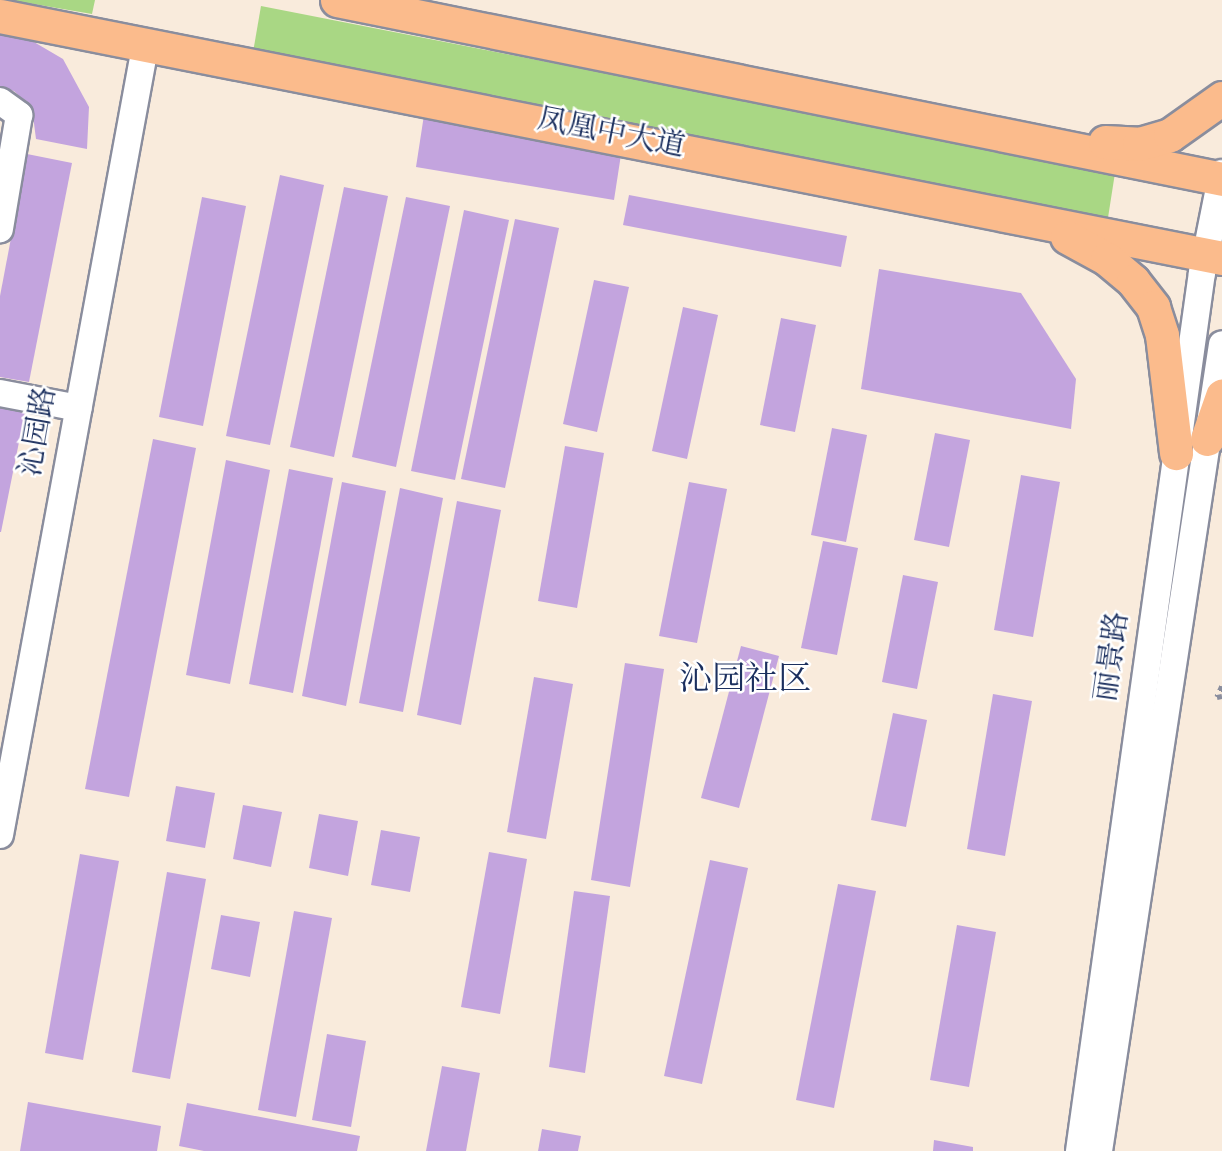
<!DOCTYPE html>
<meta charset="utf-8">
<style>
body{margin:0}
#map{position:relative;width:1222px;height:1151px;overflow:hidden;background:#f9ebdc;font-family:"Sorts Mill Goudy","Noto Serif SC",serif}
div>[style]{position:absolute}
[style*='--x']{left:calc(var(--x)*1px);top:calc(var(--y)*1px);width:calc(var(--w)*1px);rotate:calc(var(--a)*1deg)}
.green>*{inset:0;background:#a9d784}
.building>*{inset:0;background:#c3a4de}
.path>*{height:4.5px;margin-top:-2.25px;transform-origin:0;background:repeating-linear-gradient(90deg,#8a8d9d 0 5px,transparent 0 10px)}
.roads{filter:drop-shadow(2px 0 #8a8d9d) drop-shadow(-2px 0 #8a8d9d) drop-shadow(0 2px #8a8d9d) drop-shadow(0 -2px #8a8d9d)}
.minor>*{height:26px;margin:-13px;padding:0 13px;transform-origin:13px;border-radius:13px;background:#fff}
.major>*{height:33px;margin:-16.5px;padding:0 16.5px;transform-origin:16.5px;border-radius:16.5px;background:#fbbb8c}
span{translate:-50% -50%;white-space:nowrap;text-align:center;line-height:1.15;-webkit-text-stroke:5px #fff;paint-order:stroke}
.street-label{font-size:30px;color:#1b2f5e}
.quarter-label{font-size:33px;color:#1b2f5e}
</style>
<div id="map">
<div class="green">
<div style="clip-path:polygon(10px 0,95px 0,92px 14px)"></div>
<div style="clip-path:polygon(261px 6px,1115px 173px,1107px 224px,252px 58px)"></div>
</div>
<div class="building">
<div style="clip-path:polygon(0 32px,22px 35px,63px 59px,89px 107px,87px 149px,36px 139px,32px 108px,14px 91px,0 88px)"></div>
<div style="clip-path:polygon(424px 115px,622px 148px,614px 200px,416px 167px)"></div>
<div style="clip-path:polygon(27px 154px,72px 163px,29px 382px,0 377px,0 296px)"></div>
<div style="clip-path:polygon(280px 175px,324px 185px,270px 445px,226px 436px)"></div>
<div style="clip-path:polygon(344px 187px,388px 196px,334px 457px,290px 447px)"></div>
<div style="clip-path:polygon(629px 195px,847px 236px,841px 267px,623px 225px)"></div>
<div style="clip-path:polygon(202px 197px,246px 206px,203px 426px,159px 417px)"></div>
<div style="clip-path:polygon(406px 197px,450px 206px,396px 467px,352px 457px)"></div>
<div style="clip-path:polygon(464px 210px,509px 220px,455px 480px,411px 471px)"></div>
<div style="clip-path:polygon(515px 219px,559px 228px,505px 488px,461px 479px)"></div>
<div style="clip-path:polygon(879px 269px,1021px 293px,1076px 379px,1071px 429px,861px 389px)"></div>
<div style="clip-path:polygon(594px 280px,629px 287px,597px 432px,563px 424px)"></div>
<div style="clip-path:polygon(683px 307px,718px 315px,687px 459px,652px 451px)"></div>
<div style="clip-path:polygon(781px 318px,816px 325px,795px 432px,760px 425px)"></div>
<div style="clip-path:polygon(0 407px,25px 412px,1px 532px,0 532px)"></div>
<div style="clip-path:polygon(832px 428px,867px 435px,846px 542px,811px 535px)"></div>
<div style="clip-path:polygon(935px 433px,970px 440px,949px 547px,914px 540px)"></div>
<div style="clip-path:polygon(153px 439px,196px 448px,129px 797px,85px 789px)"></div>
<div style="clip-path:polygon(565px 446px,604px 453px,577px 608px,538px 601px)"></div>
<div style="clip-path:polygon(226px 460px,270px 470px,230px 684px,186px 675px)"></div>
<div style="clip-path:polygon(289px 469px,333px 478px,293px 693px,249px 684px)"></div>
<div style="clip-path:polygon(1021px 475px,1060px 482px,1033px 637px,994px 630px)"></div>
<div style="clip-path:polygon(342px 482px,386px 491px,346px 706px,302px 696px)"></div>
<div style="clip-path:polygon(689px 482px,727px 489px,697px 643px,659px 636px)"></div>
<div style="clip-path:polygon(400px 488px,443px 498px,403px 712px,359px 703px)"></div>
<div style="clip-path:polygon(457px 501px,501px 510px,461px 725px,417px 715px)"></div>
<div style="clip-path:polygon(823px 541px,858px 548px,837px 655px,801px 648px)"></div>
<div style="clip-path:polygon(903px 575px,938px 582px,917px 689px,882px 682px)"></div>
<div style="clip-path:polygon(741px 646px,779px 656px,739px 808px,701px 798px)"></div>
<div style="clip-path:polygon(625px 663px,664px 669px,630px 887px,591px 880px)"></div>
<div style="clip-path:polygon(534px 677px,573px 684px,546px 839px,507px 832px)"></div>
<div style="clip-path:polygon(993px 694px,1032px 701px,1005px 856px,967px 849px)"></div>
<div style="clip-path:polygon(893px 713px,927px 720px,906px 827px,871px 820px)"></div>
<div style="clip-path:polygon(176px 786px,215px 793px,205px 848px,166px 841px)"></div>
<div style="clip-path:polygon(243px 805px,282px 812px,271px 867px,233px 859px)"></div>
<div style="clip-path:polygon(319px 814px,358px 821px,348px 876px,309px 868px)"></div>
<div style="clip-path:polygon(381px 830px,420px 837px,410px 892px,371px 885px)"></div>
<div style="clip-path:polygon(489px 852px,527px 859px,500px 1014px,461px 1007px)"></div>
<div style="clip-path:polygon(80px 854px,119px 861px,83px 1060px,45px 1053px)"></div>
<div style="clip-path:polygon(710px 860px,748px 868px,702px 1084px,664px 1076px)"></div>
<div style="clip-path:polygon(167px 872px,206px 879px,170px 1079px,132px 1072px)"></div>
<div style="clip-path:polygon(838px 884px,876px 891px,834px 1108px,796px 1100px)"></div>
<div style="clip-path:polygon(574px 891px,610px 896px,585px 1073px,549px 1067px)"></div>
<div style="clip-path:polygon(294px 911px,332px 918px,296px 1117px,258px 1110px)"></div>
<div style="clip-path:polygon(221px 915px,260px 922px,250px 977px,211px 969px)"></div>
<div style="clip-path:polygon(957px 925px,996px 932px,969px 1087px,930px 1080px)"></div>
<div style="clip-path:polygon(327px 1034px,366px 1041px,351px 1127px,312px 1120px)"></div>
<div style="clip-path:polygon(442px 1066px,480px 1073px,466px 1151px,426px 1151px)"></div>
<div style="clip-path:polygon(28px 1102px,161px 1126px,157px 1151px,20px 1151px)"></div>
<div style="clip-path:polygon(187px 1103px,360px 1136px,357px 1151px,204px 1151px,179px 1146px)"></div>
<div style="clip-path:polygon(542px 1129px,581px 1136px,578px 1151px,538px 1151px)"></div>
<div style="clip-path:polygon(934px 1140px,973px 1147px,973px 1151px,933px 1151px)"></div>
</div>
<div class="path">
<div style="--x:1222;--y:686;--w:12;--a:114"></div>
<div style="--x:1217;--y:697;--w:5;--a:-11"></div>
</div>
<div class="roads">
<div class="minor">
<div style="--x:0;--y:101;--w:24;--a:36"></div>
<div style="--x:19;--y:115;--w:116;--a:99.5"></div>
<div style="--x:0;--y:393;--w:80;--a:10.8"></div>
<div style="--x:0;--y:835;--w:806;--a:-79.57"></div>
<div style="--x:1079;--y:1151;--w:887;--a:-82.03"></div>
<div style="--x:1202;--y:273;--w:102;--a:-78.7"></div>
<div style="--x:1099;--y:1151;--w:816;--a:-81.33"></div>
</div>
<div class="major">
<div style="--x:337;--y:0;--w:903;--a:11.43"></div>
<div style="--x:0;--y:16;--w:1246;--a:11.2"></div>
<div style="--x:1105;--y:142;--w:34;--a:3"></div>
<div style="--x:1139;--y:144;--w:32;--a:-16"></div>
<div style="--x:1170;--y:135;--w:64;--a:-35.4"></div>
<div style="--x:1067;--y:237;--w:46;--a:28.8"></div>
<div style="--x:1107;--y:259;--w:34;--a:40"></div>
<div style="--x:1133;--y:281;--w:33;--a:52"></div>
<div style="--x:1153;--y:307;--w:29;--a:72"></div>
<div style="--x:1162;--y:335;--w:119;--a:83.2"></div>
<div style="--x:1207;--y:439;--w:46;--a:-70.8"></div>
</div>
</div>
<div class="street-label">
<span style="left:611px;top:135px;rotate:11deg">凤凰中大道</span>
<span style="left:40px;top:432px;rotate:-80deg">沁园路</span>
<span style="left:1114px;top:657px;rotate:-82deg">丽景路</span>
</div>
<div class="quarter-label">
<span style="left:745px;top:682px">沁园社区</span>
</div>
</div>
